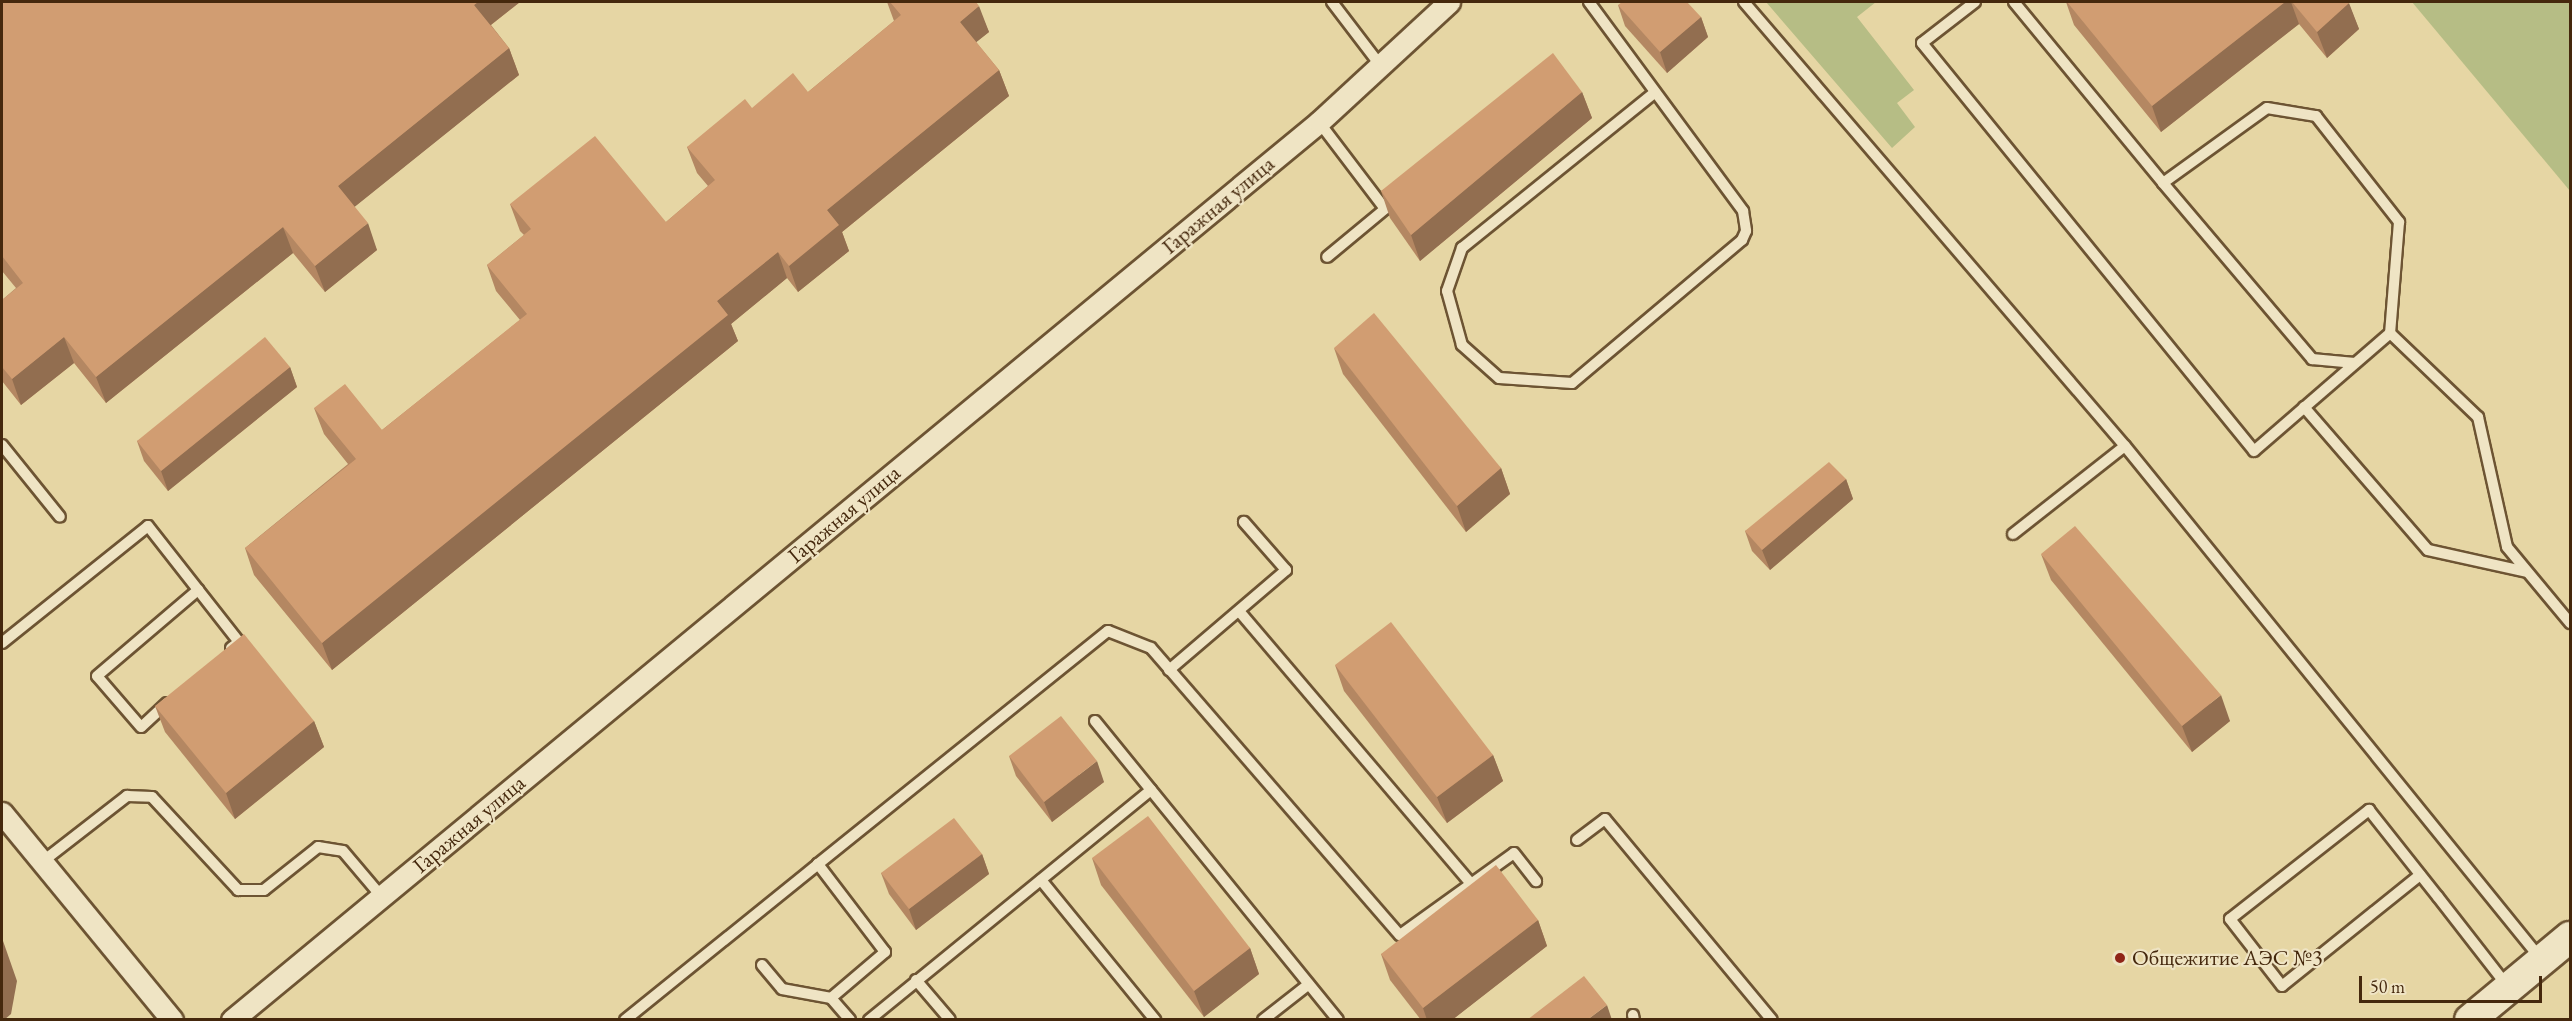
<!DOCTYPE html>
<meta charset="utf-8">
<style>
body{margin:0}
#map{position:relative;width:2572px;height:1021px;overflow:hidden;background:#e6d6a4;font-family:"EB Garamond",serif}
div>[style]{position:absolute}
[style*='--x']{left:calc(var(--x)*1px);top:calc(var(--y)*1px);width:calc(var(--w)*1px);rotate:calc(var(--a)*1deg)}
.green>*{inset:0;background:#b6bd85}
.roads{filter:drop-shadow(2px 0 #6d5433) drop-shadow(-2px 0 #6d5433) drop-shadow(0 2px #6d5433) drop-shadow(0 -2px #6d5433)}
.lane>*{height:10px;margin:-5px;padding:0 5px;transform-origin:5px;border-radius:5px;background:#efe4c4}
.street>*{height:21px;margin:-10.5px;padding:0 10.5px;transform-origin:10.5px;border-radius:10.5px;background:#efe4c4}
.secondary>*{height:30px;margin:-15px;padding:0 15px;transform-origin:15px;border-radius:15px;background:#efe4c4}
.wall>*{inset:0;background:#b48762}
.shaded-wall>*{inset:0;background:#926e50}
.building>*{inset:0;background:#d19d72}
.dots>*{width:16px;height:16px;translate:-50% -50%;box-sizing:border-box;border:3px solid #efe4c4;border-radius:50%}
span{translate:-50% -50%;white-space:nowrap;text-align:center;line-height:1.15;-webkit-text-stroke:4.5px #efe4c4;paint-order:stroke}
.street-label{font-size:22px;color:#45280d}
.poi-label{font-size:22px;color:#45280d}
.left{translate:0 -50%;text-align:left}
.frame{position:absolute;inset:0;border:3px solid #45280d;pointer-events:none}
.scale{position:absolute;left:2359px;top:976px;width:183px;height:27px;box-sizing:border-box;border:3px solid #45280d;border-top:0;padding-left:8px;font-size:18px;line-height:21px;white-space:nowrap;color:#45280d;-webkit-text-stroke:4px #efe4c4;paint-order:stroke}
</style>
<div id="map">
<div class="green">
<div style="clip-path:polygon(1766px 2px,1876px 2px,1857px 17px,1914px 90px,1897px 103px,1915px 127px,1892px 148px)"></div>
<div style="clip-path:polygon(2412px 2px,2570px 2px,2570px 191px)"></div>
</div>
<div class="roads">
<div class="lane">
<div style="--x:1332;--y:2;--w:79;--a:52.7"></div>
<div style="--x:1589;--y:2;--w:260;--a:53.6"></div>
<div style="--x:1743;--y:211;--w:20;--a:81"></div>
<div style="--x:1746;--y:231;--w:10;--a:114"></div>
<div style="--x:1742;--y:240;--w:222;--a:139.9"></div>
<div style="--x:1572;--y:383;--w:73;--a:-176.1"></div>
<div style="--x:1499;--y:378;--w:50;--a:-138.3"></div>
<div style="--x:1462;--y:345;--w:56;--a:-105.5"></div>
<div style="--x:1447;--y:291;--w:46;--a:-70.8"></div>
<div style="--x:1462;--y:248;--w:247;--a:-38.9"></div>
<div style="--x:1744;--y:2;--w:585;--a:49.37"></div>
<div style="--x:2125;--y:446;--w:659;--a:50.97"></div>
<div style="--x:1975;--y:2;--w:67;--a:142.3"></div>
<div style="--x:1922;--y:43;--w:526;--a:50.86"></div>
<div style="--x:2254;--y:451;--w:180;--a:-40.9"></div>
<div style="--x:2014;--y:2;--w:234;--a:50.5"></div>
<div style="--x:2163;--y:183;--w:128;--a:-35.8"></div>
<div style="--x:2267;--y:108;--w:50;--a:9.3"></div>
<div style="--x:2316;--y:116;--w:135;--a:51.9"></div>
<div style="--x:2399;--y:222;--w:111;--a:94.6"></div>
<div style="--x:2390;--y:333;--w:122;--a:43.7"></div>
<div style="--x:2478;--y:417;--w:133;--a:77.4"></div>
<div style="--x:2507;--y:547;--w:99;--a:50.3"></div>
<div style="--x:1319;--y:122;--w:109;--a:52.8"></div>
<div style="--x:1385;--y:209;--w:75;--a:140.4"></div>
<div style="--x:2163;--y:183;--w:231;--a:49.7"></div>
<div style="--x:2312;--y:359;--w:43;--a:5.3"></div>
<div style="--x:2304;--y:407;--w:189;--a:49.1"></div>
<div style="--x:2428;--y:550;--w:101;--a:12.5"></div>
<div style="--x:2;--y:445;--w:92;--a:51.1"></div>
<div style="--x:2013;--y:534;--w:142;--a:-38.2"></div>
<div style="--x:1239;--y:611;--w:358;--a:49.6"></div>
<div style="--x:2;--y:643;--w:187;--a:-38.7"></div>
<div style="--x:148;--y:526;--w:147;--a:51.9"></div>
<div style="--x:239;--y:642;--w:10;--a:143"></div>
<div style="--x:1169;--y:670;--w:154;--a:-40.5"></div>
<div style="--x:1286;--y:570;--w:64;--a:-131.2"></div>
<div style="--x:167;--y:703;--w:35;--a:137"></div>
<div style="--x:141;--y:727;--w:67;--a:-130.8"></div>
<div style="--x:97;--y:676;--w:133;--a:-40.4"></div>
<div style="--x:1095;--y:721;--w:385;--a:50.9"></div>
<div style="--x:1577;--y:840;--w:35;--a:-37"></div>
<div style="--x:1605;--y:819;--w:261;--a:50.3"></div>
<div style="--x:42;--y:862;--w:108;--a:-37.8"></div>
<div style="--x:127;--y:796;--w:25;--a:2"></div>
<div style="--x:152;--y:797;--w:127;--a:47.2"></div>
<div style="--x:238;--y:890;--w:26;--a:0"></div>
<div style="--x:264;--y:890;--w:69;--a:-38.5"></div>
<div style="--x:318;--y:847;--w:25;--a:9"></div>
<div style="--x:343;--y:851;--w:59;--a:49.8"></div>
<div style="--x:2420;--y:875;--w:177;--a:141.2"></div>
<div style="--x:2282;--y:986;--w:85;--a:-127.8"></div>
<div style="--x:2230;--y:919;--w:177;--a:-38.1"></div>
<div style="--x:2369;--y:810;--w:111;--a:51.6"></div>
<div style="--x:2438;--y:897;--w:114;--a:52.1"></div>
<div style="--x:1041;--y:880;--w:181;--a:50.8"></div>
<div style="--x:762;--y:965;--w:31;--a:50"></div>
<div style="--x:782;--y:989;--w:50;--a:10.4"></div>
<div style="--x:831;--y:998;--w:71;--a:-40.4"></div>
<div style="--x:885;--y:952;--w:111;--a:-127.3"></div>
<div style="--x:818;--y:864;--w:372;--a:-38.8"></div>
<div style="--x:1108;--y:631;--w:46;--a:21.6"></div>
<div style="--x:1151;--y:648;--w:380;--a:49.1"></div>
<div style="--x:1400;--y:935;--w:140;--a:-35.7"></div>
<div style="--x:1514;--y:853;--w:36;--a:52"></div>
<div style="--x:916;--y:980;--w:52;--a:49.6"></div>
<div style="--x:831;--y:998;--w:29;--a:49"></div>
<div style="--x:1633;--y:1015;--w:5;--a:79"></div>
<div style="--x:625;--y:1020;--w:248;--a:-38.9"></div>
<div style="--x:869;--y:1020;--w:364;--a:-39.2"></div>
<div style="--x:1263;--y:1020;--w:58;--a:-38"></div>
</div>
<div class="street">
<div style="--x:2;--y:813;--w:268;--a:50.6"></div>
<div style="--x:232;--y:1020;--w:1410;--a:-39.56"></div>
<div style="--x:1319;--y:122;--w:177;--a:-42.7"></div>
</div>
<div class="secondary">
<div style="--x:2470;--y:1020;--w:130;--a:-39.7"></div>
</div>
</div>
<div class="wall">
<div style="clip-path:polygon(2px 2px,520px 2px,491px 25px,509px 48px,519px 75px,354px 207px,377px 250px,325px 292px,293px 253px,106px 403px,74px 363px,21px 405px,2px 381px,2px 300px,16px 288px,2px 271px)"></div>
<div style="clip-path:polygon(887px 2px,976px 2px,989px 32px,976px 42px,999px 70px,1009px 96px,842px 232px,849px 251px,798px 292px,787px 278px,731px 324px,738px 341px,332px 670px,254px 575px,245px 548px,348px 464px,324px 434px,314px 408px,382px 430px,520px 320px,496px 291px,487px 265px,524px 235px,520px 231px,510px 204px,666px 222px,708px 186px,697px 173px,687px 147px,808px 92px,894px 21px)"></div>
<div style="clip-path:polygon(2066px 2px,2348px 2px,2359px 29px,2327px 58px,2299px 24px,2161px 132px,2074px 25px)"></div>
<div style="clip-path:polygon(1618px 5px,1701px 17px,1708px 37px,1667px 73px,1625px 26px)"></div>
<div style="clip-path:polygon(1582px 92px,1592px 118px,1420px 261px,1390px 218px,1381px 191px)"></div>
<div style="clip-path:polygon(1334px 348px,1501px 468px,1510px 494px,1466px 532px,1343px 374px)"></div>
<div style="clip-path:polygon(290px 367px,297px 387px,168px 491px,144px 461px,137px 441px)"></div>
<div style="clip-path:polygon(1846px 479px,1853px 499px,1770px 570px,1752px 551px,1745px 531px)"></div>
<div style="clip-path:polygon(2041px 554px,2230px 721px,2192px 752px,2051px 580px)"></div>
<div style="clip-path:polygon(1335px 665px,1493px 755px,1503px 781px,1447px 823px,1344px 691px)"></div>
<div style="clip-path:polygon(155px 706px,314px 721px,324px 747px,235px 819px,165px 732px)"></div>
<div style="clip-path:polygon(1009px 756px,1104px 782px,1052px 822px,1016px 776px)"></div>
<div style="clip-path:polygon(982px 854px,989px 874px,916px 930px,889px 894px,881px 873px)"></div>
<div style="clip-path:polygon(1092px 858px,1250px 948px,1259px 974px,1204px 1017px,1101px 885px)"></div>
<div style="clip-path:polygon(1538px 920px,1547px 946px,1452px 1020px,1421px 1020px,1390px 980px,1381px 954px)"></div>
</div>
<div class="shaded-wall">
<div style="clip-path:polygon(478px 2px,520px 2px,483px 31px,474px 5px)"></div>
<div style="clip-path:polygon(2285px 2px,2291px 2px,2299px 24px,2161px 132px,2152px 106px)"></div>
<div style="clip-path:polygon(2349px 3px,2359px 29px,2327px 58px,2317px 32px)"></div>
<div style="clip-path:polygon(979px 6px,989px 32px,969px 48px,960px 22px)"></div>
<div style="clip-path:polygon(1701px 17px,1708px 37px,1667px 73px,1660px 52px)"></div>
<div style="clip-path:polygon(509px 48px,519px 75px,347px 213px,338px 186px)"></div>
<div style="clip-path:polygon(999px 70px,1009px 96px,842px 232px,849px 251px,798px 292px,789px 266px,827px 210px)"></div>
<div style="clip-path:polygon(1582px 92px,1592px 118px,1420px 261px,1411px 235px)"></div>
<div style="clip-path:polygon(368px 223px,377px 250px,325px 292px,315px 266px)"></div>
<div style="clip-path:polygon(283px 227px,293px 253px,106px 403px,96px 377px)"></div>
<div style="clip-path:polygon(778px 252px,787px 278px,731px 324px,738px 341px,332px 670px,322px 643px,717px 301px)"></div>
<div style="clip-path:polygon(64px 337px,74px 363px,21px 405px,12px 379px)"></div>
<div style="clip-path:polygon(290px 367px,297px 387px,168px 491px,161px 471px)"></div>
<div style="clip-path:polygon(1501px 468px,1510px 494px,1466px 532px,1457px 506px)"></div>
<div style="clip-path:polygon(1846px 479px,1853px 499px,1770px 570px,1762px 550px)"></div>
<div style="clip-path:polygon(2221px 695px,2230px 721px,2192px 752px,2182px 726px)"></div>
<div style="clip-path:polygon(314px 721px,324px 747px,235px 819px,226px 793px)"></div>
<div style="clip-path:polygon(1493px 755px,1503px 781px,1447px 823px,1437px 797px)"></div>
<div style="clip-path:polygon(1097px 761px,1104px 782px,1052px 822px,1044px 802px)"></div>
<div style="clip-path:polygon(982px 854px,989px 874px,916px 930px,909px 909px)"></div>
<div style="clip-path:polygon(1538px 920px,1547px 946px,1452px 1020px,1427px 1020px,1423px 1008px)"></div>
<div style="clip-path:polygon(2px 938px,17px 981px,11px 1014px,4px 1020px,2px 1020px)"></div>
<div style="clip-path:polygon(1250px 948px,1259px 974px,1204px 1017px,1194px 991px)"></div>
<div style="clip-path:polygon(1607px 1005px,1612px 1020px,1587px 1020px)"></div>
</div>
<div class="building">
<div style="clip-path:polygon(2px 2px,478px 2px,474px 5px,509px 48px,338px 186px,368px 223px,315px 266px,283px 227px,96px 377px,64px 337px,12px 379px,2px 367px,2px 300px,23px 283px,2px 256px)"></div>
<div style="clip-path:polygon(890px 2px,976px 2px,979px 6px,960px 22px,999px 70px,827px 210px,839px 225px,789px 266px,778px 252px,717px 301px,728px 315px,322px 643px,245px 548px,356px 459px,314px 408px,345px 384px,382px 430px,527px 314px,487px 265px,531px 229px,510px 204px,595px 136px,666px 222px,715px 180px,687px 147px,745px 99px,752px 108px,793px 73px,808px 92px,901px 15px)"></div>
<div style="clip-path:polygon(1622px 2px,1687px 2px,1701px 17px,1660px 52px,1618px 5px)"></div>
<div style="clip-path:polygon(2067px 2px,2285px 2px,2152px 106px)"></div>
<div style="clip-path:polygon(2292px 2px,2348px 2px,2349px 3px,2317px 32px)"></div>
<div style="clip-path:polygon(1553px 53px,1582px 92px,1411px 235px,1381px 191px)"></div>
<div style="clip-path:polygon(1374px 313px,1501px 468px,1457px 506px,1334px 348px)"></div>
<div style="clip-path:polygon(265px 337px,290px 367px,161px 471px,137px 441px)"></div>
<div style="clip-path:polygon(1829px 462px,1846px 479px,1762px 550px,1745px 531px)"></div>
<div style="clip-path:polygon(2075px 526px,2221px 695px,2182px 726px,2041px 554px)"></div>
<div style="clip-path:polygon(1391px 622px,1493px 755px,1437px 797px,1335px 665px)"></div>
<div style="clip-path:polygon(244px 634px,314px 721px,226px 793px,155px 706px)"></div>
<div style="clip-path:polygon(1061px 716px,1097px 761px,1044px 802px,1009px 756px)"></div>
<div style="clip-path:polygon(1148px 816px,1250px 948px,1194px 991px,1092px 858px)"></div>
<div style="clip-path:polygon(954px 818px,982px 854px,909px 909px,881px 873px)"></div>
<div style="clip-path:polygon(1496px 865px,1538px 920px,1423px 1008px,1381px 954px)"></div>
<div style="clip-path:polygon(1584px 976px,1607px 1005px,1587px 1020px,1527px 1020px)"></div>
</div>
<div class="dots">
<div style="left:2120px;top:958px;background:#8f2418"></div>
</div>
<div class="street-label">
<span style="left:1218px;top:205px;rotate:-40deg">Гаражная улица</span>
<span style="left:844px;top:514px;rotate:-40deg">Гаражная улица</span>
<span style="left:469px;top:824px;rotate:-40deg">Гаражная улица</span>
</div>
<div class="poi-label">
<span class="left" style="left:2132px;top:958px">Общежитие АЭС №3</span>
</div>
<div class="frame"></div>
<div class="scale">50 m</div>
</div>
